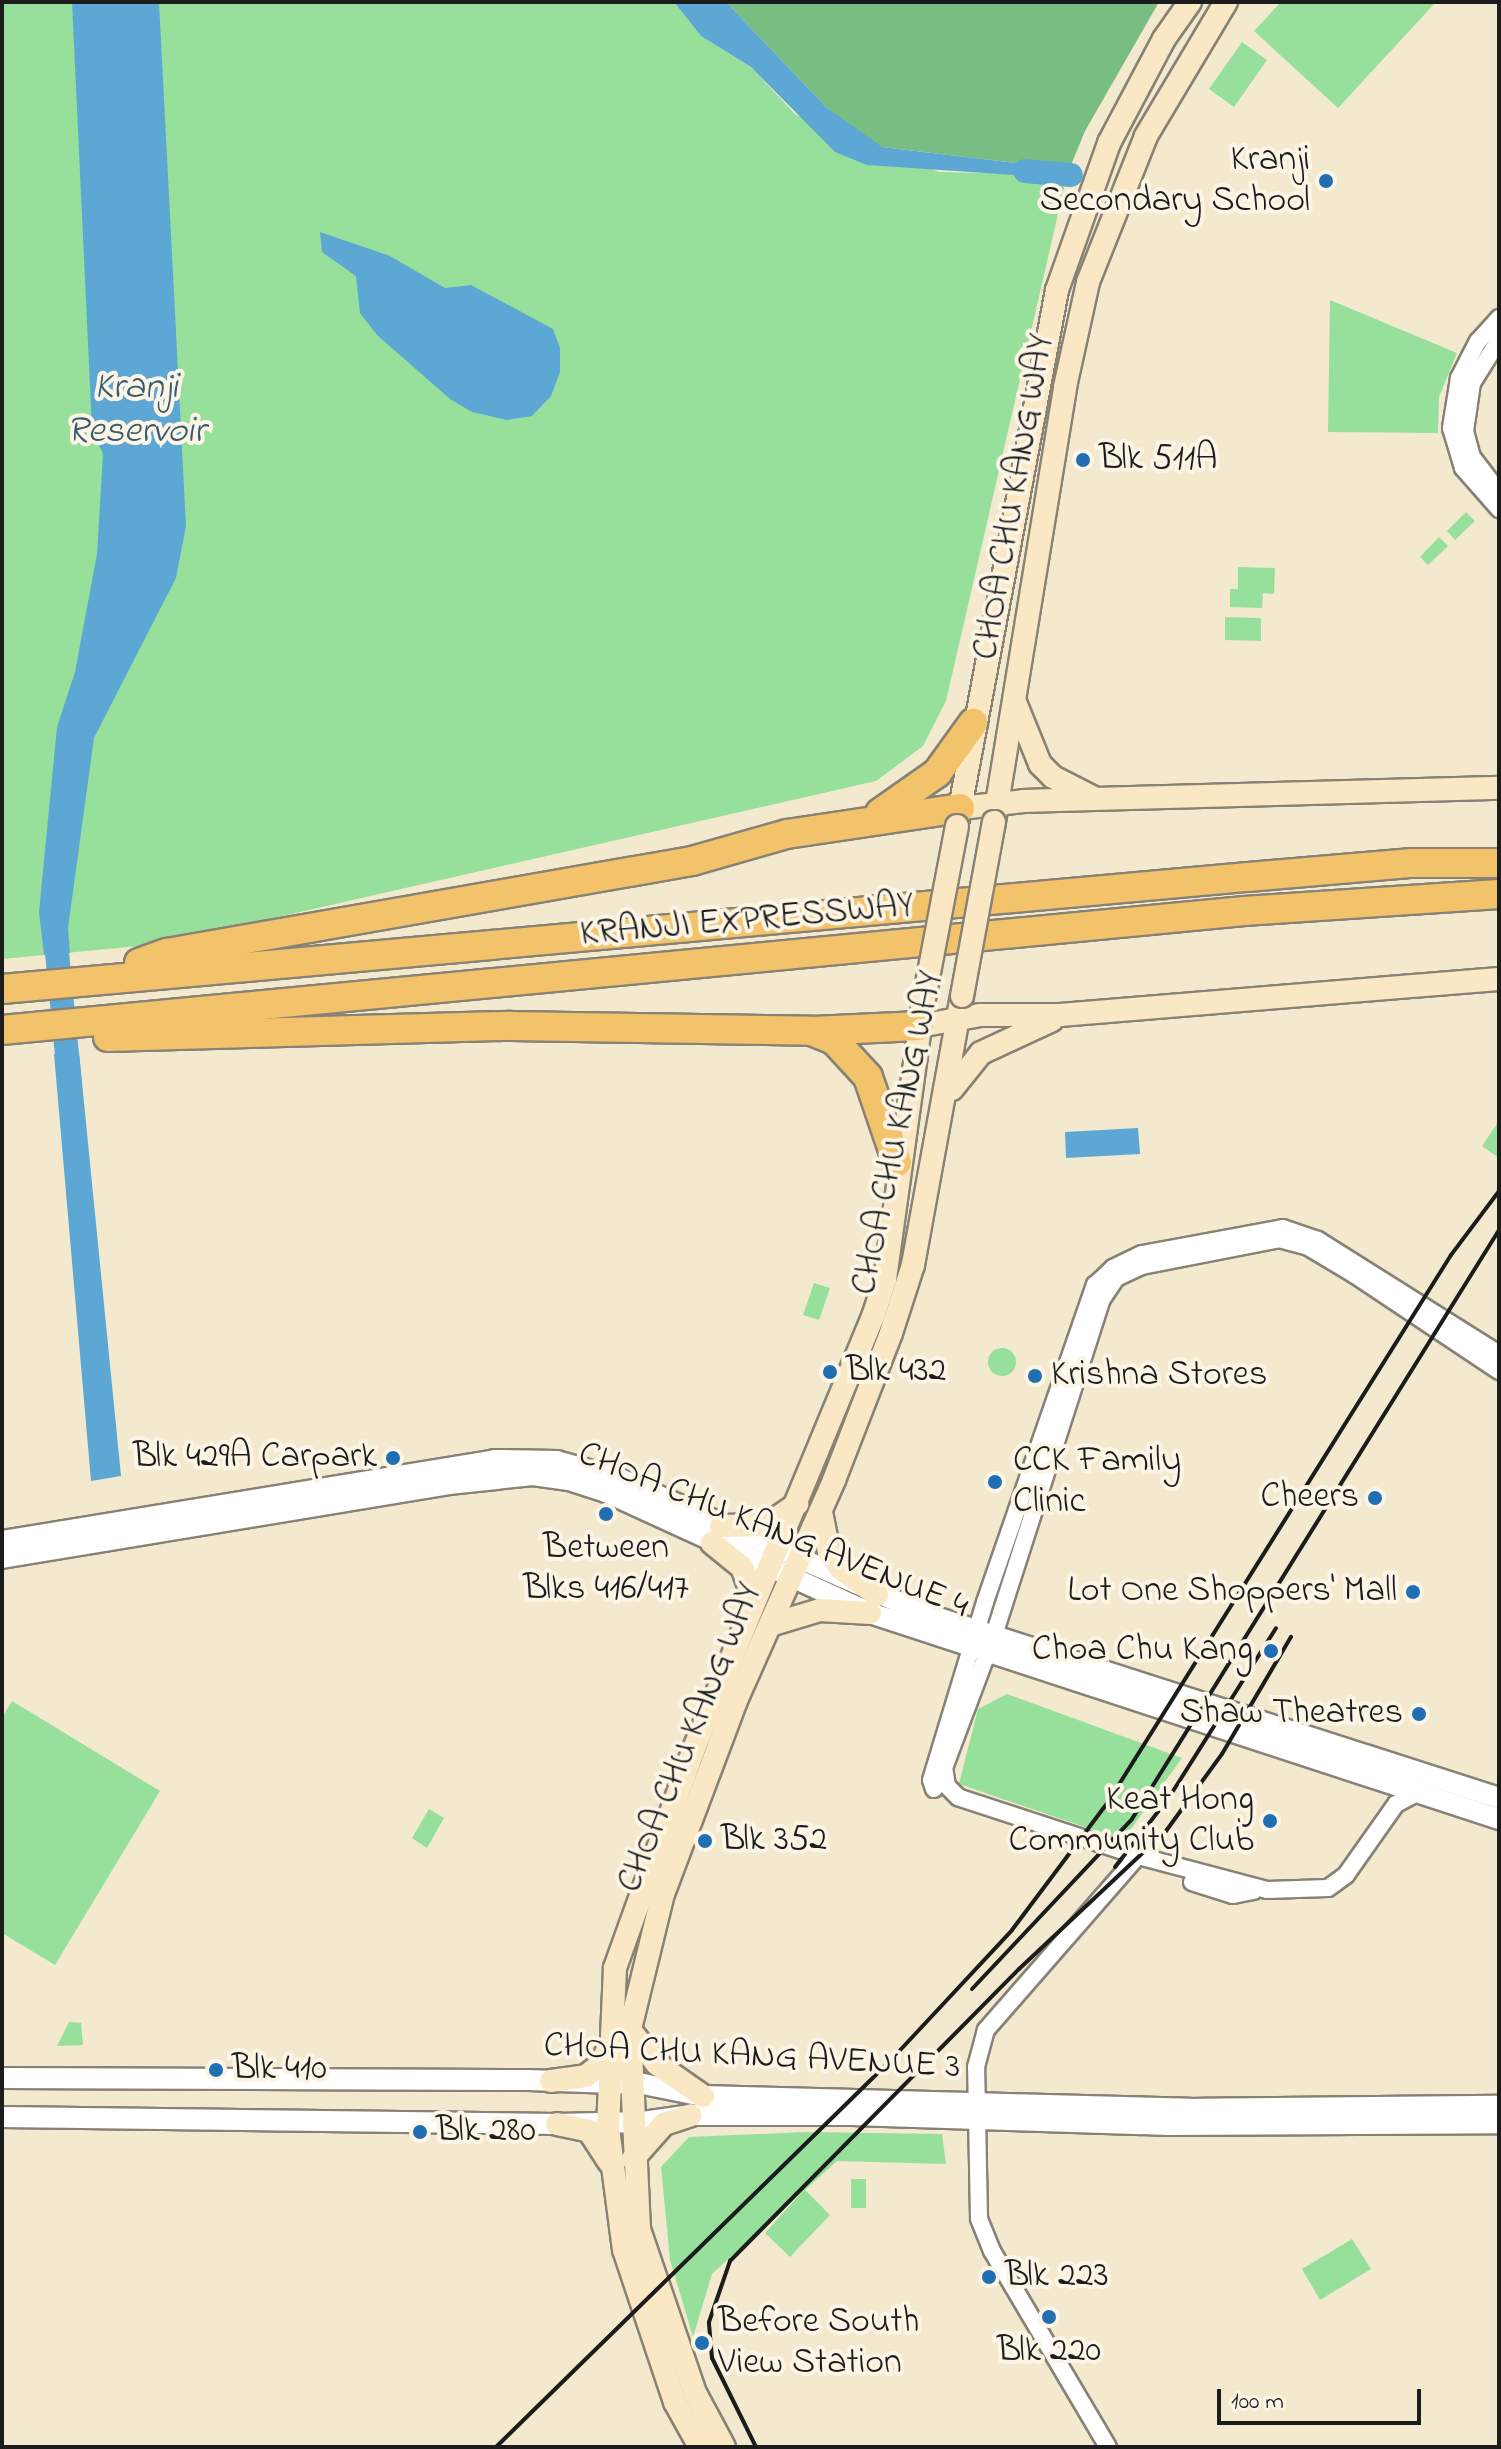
<!DOCTYPE html>
<style>
body{margin:0}
#map{position:relative;width:1501px;height:2449px;overflow:hidden;background:#f3e9cf;font-family:"Indie Flower",sans-serif}
div>[style]{position:absolute}
[style*='--x']{left:calc(var(--x)*1px);top:calc(var(--y)*1px);width:calc(var(--w)*1px);rotate:calc(var(--a)*1deg)}
.green>*{inset:0;background:#96e09b}
.round{border-radius:50%}
.forest>*{inset:0;background:#78be83}
.water>*{inset:0;background:#5da7d4}
.river>*{height:24px;margin:-12px;padding:0 12px;transform-origin:12px;border-radius:12px;background:#5da7d4}
.roads{filter:drop-shadow(2px 0 #888276) drop-shadow(-2px 0 #888276) drop-shadow(0 2px #888276) drop-shadow(0 -2px #888276)}
.minor>*{height:16px;margin:-8px;padding:0 8px;transform-origin:8px;border-radius:8px;background:#fff}
.tertiary>*{height:20px;margin:-10px;padding:0 10px;transform-origin:10px;border-radius:10px;background:#fff}
.secondary>*{height:22px;margin:-11px;padding:0 11px;transform-origin:11px;border-radius:11px;background:#fae7c3}
.motorway>*{height:28px;margin:-14px;padding:0 14px;transform-origin:14px;border-radius:14px;background:#f2c36a}
.rail>*{height:4px;margin:-2px;padding:0 2px;transform-origin:2px;border-radius:2px;background:#1c1c1c}
.bridges{filter:drop-shadow(2px 0 #888276) drop-shadow(-2px 0 #888276) drop-shadow(0 2px #888276) drop-shadow(0 -2px #888276)}
.secondary-bridge>*{height:22px;margin:-11px;padding:0 11px;transform-origin:11px;border-radius:11px;background:#fae7c3}
.dots>*{width:22px;height:22px;translate:-50% -50%;box-sizing:border-box;border:4px solid #fcf5e5;border-radius:50%}
span{translate:-50% -50%;white-space:nowrap;text-align:center;line-height:1.15;-webkit-text-stroke:8px #fcf5e5;paint-order:stroke}
.poi-label{font-size:36px;color:#1c1c1c}
.right{translate:-100% -50%;text-align:right}
.left{translate:0 -50%;text-align:left}
.street-label{font-size:36px;color:#1c1c1c}
.water-label{font-size:38px;color:#395b6f;font-style:italic}
.frame{position:absolute;inset:0;border:4px solid #1c1c1c;pointer-events:none}
.scale{position:absolute;left:1217px;top:2389px;width:204px;height:36px;box-sizing:border-box;border:4px solid #1c1c1c;border-top:0;padding-left:10px;font-size:24px;line-height:28px;white-space:nowrap;color:#1c1c1c;-webkit-text-stroke:6px #fcf5e5;paint-order:stroke}
</style>
<div id="map">
<div class="green">
<div style="clip-path:polygon(2px 2px,674px 2px,701px 36px,751px 67px,796px 115px,939px 172px,1067px 175px,946px 701px,923px 746px,876px 781px,160px 944px,2px 959px)"></div>
<div style="clip-path:polygon(1281px 2px,1436px 2px,1338px 108px,1254px 31px)"></div>
<div style="clip-path:polygon(1242px 42px,1267px 60px,1234px 107px,1209px 89px)"></div>
<div style="clip-path:polygon(1330px 300px,1457px 353px,1439px 397px,1438px 433px,1328px 432px)"></div>
<div style="clip-path:polygon(1466px 512px,1475px 521px,1455px 540px,1447px 531px)"></div>
<div style="clip-path:polygon(1439px 537px,1448px 546px,1428px 565px,1420px 557px)"></div>
<div style="clip-path:polygon(1238px 567px,1275px 568px,1274px 594px,1263px 593px,1262px 608px,1230px 607px,1230px 589px,1238px 589px)"></div>
<div style="clip-path:polygon(1225px 617px,1261px 618px,1261px 641px,1225px 640px)"></div>
<div style="clip-path:polygon(1499px 1121px,1499px 1158px,1482px 1146px)"></div>
<div style="clip-path:polygon(814px 1283px,830px 1288px,819px 1320px,803px 1315px)"></div>
<div class="round" style="left:988px;top:1348px;width:28px;height:28px"></div>
<div style="clip-path:polygon(1007px 1694px,1182px 1758px,1123px 1840px,959px 1784px,978px 1709px)"></div>
<div style="clip-path:polygon(12px 1701px,160px 1791px,55px 1965px,2px 1933px,2px 1718px)"></div>
<div style="clip-path:polygon(429px 1809px,444px 1818px,427px 1848px,412px 1838px)"></div>
<div style="clip-path:polygon(69px 2022px,81px 2023px,83px 2045px,57px 2046px)"></div>
<div style="clip-path:polygon(806px 2132px,942px 2134px,946px 2164px,837px 2161px,805px 2190px,830px 2215px,790px 2257px,765px 2233px,803px 2191px,712px 2274px,693px 2337px,670px 2260px,661px 2167px,689px 2137px)"></div>
<div style="clip-path:polygon(851px 2179px,866px 2179px,866px 2208px,851px 2208px)"></div>
<div style="clip-path:polygon(1352px 2239px,1371px 2269px,1320px 2300px,1302px 2269px)"></div>
</div>
<div class="forest">
<div style="clip-path:polygon(726px 2px,1159px 2px,1085px 131px,1067px 175px,1057px 174px,1057px 168px,882px 147px,865px 139px,826px 107px)"></div>
</div>
<div class="water">
<div style="clip-path:polygon(72px 2px,159px 2px,186px 526px,176px 578px,94px 738px,68px 928px,70px 953px,44px 955px,39px 912px,57px 727px,75px 672px,97px 554px,103px 454px,92px 429px)"></div>
<div style="clip-path:polygon(674px 2px,726px 2px,826px 107px,882px 147px,1058px 168px,1057px 178px,867px 165px,835px 152px,751px 67px,701px 36px)"></div>
<div style="clip-path:polygon(320px 232px,390px 256px,445px 288px,471px 285px,553px 329px,560px 348px,560px 372px,551px 396px,532px 416px,507px 420px,472px 412px,450px 399px,377px 335px,360px 313px,356px 276px,322px 252px)"></div>
<div style="clip-path:polygon(79px 1052px,121px 1476px,91px 1481px,54px 1054px)"></div>
<div style="clip-path:polygon(1138px 1128px,1140px 1154px,1066px 1158px,1065px 1132px)"></div>
</div>
<div class="river">
<div style="--x:1025;--y:171;--w:46;--a:5"></div>
<div style="--x:54;--y:922;--w:163;--a:84.4"></div>
</div>
<div class="roads">
<div class="minor">
<div style="--x:1499;--y:318;--w:31;--a:132"></div>
<div style="--x:1478;--y:341;--w:42;--a:117.2"></div>
<div style="--x:1459;--y:378;--w:51;--a:99.1"></div>
<div style="--x:1451;--y:428;--w:42;--a:73.3"></div>
<div style="--x:1463;--y:468;--w:55;--a:48.7"></div>
<div style="--x:1499;--y:340;--w:51;--a:122.1"></div>
<div style="--x:1472;--y:383;--w:49;--a:98.3"></div>
<div style="--x:1465;--y:431;--w:27;--a:75"></div>
<div style="--x:1472;--y:457;--w:44;--a:52.4"></div>
<div style="--x:934;--y:1789;--w:9;--a:-108"></div>
<div style="--x:931;--y:1780;--w:186;--a:-73.1"></div>
<div style="--x:985;--y:1602;--w:336;--a:-70.9"></div>
<div style="--x:1095;--y:1285;--w:25;--a:-43"></div>
<div style="--x:1113;--y:1268;--w:32;--a:-26"></div>
<div style="--x:1142;--y:1254;--w:143;--a:-10.4"></div>
<div style="--x:1283;--y:1228;--w:37;--a:19"></div>
<div style="--x:1318;--y:1240;--w:214;--a:32.2"></div>
<div style="--x:1417;--y:1793;--w:24;--a:152"></div>
<div style="--x:1396;--y:1804;--w:87;--a:125.2"></div>
<div style="--x:1346;--y:1875;--w:22;--a:144"></div>
<div style="--x:1328;--y:1888;--w:61;--a:178.1"></div>
<div style="--x:1267;--y:1890;--w:133;--a:-165.2"></div>
<div style="--x:1138;--y:1856;--w:189;--a:-161.9"></div>
<div style="--x:958;--y:1797;--w:16;--a:-135"></div>
<div style="--x:947;--y:1786;--w:18;--a:-99"></div>
<div style="--x:944;--y:1768;--w:142;--a:-69.4"></div>
<div style="--x:994;--y:1635;--w:353;--a:-72.2"></div>
<div style="--x:1102;--y:1299;--w:25;--a:-56"></div>
<div style="--x:1116;--y:1278;--w:29;--a:-25"></div>
<div style="--x:1142;--y:1266;--w:140;--a:-11.1"></div>
<div style="--x:1279;--y:1239;--w:30;--a:15"></div>
<div style="--x:1308;--y:1247;--w:55;--a:30.8"></div>
<div style="--x:1355;--y:1275;--w:173;--a:33.7"></div>
<div style="--x:1192;--y:1882;--w:43;--a:17.6"></div>
<div style="--x:1233;--y:1895;--w:21;--a:-11"></div>
<div style="--x:1108;--y:2447;--w:228;--a:-120.6"></div>
<div style="--x:992;--y:2251;--w:35;--a:-112"></div>
<div style="--x:979;--y:2218;--w:151;--a:-91.1"></div>
<div style="--x:976;--y:2067;--w:38;--a:-75"></div>
<div style="--x:986;--y:2030;--w:231;--a:-48.9"></div>
</div>
<div class="tertiary">
<div style="--x:2;--y:1541;--w:499;--a:-9.3"></div>
<div style="--x:494;--y:1460;--w:63;--a:0.9"></div>
<div style="--x:557;--y:1461;--w:66;--a:15.9"></div>
<div style="--x:620;--y:1479;--w:334;--a:23.8"></div>
<div style="--x:926;--y:1614;--w:602;--a:17.8"></div>
<div style="--x:2;--y:1558;--w:453;--a:-9.4"></div>
<div style="--x:449;--y:1484;--w:84;--a:-6.1"></div>
<div style="--x:533;--y:1475;--w:36;--a:8"></div>
<div style="--x:569;--y:1480;--w:39;--a:18"></div>
<div style="--x:606;--y:1492;--w:290;--a:24.6"></div>
<div style="--x:870;--y:1613;--w:662;--a:18.13"></div>
<div style="--x:2;--y:2078;--w:526;--a:0.22"></div>
<div style="--x:528;--y:2080;--w:115;--a:2"></div>
<div style="--x:643;--y:2084;--w:61;--a:11.3"></div>
<div style="--x:703;--y:2096;--w:487;--a:1.5"></div>
<div style="--x:1190;--y:2109;--w:309;--a:-0.6"></div>
<div style="--x:2;--y:2117;--w:555;--a:0.72"></div>
<div style="--x:557;--y:2124;--w:86;--a:-1.3"></div>
<div style="--x:643;--y:2122;--w:49;--a:-8.3"></div>
<div style="--x:691;--y:2115;--w:161;--a:0"></div>
<div style="--x:852;--y:2115;--w:317;--a:1.8"></div>
<div style="--x:1169;--y:2125;--w:330;--a:-0.3"></div>
</div>
<div class="secondary">
<div style="--x:1015;--y:702;--w:67;--a:68"></div>
<div style="--x:1040;--y:764;--w:18;--a:45"></div>
<div style="--x:1053;--y:777;--w:44;--a:27.1"></div>
<div style="--x:960;--y:808;--w:64;--a:-6.2"></div>
<div style="--x:1024;--y:801;--w:475;--a:-1.6"></div>
<div style="--x:994;--y:822;--w:441;--a:-80.7"></div>
<div style="--x:1065;--y:387;--w:107;--a:-77.6"></div>
<div style="--x:1088;--y:282;--w:157;--a:-68.3"></div>
<div style="--x:1146;--y:136;--w:156;--a:-59.2"></div>
<div style="--x:957;--y:824;--w:543;--a:-79.39"></div>
<div style="--x:1057;--y:290;--w:156;--a:-70.5"></div>
<div style="--x:1109;--y:143;--w:118;--a:-62.1"></div>
<div style="--x:1164;--y:39;--w:45;--a:-54.9"></div>
<div style="--x:919;--y:1026;--w:63;--a:-10.1"></div>
<div style="--x:981;--y:1015;--w:79;--a:0"></div>
<div style="--x:1060;--y:1015;--w:440;--a:-4.7"></div>
<div style="--x:952;--y:1089;--w:46;--a:-51.1"></div>
<div style="--x:981;--y:1053;--w:78;--a:-24.9"></div>
<div style="--x:821;--y:1512;--w:41;--a:78.7"></div>
<div style="--x:829;--y:1552;--w:19;--a:55"></div>
<div style="--x:840;--y:1568;--w:46;--a:36.1"></div>
<div style="--x:721;--y:1526;--w:46;--a:-1.2"></div>
<div style="--x:767;--y:1525;--w:37;--a:-35"></div>
<div style="--x:712;--y:1543;--w:38;--a:39"></div>
<div style="--x:742;--y:1567;--w:23;--a:70"></div>
<div style="--x:750;--y:1589;--w:19;--a:93"></div>
<div style="--x:770;--y:1625;--w:52;--a:-16.7"></div>
<div style="--x:820;--y:1610;--w:50;--a:3.4"></div>
<div style="--x:630;--y:2030;--w:43;--a:51.5"></div>
<div style="--x:657;--y:2064;--w:56;--a:34.8"></div>
<div style="--x:551;--y:2081;--w:35;--a:-8"></div>
<div style="--x:586;--y:2076;--w:21;--a:-39"></div>
<div style="--x:602;--y:2063;--w:16;--a:-68"></div>
<div style="--x:557;--y:2124;--w:33;--a:12"></div>
<div style="--x:589;--y:2131;--w:37;--a:57"></div>
<div style="--x:633;--y:2159;--w:47;--a:-48.5"></div>
<div style="--x:664;--y:2124;--w:28;--a:-18"></div>
<div style="--x:700;--y:2447;--w:51;--a:-119.1"></div>
<div style="--x:675;--y:2402;--w:160;--a:-108.5"></div>
<div style="--x:624;--y:2250;--w:123;--a:-97.5"></div>
<div style="--x:608;--y:2128;--w:160;--a:-87.5"></div>
<div style="--x:615;--y:1968;--w:231;--a:-70.2"></div>
<div style="--x:693;--y:1751;--w:470;--a:-67.5"></div>
<div style="--x:873;--y:1317;--w:40;--a:-72"></div>
<div style="--x:885;--y:1279;--w:283;--a:-82.1"></div>
<div style="--x:724;--y:2447;--w:61;--a:-118.2"></div>
<div style="--x:695;--y:2393;--w:173;--a:-108.9"></div>
<div style="--x:639;--y:2229;--w:200;--a:-92.6"></div>
<div style="--x:630;--y:2029;--w:139;--a:-76.3"></div>
<div style="--x:663;--y:1894;--w:212;--a:-69.3"></div>
<div style="--x:738;--y:1696;--w:236;--a:-66"></div>
<div style="--x:834;--y:1480;--w:158;--a:-68.8"></div>
<div style="--x:891;--y:1333;--w:71;--a:-72.1"></div>
<div style="--x:913;--y:1265;--w:273;--a:-79.7"></div>
</div>
<div class="motorway">
<div style="--x:880;--y:813;--w:70;--a:-35.1"></div>
<div style="--x:937;--y:773;--w:62;--a:-54.2"></div>
<div style="--x:139;--y:963;--w:30;--a:-20"></div>
<div style="--x:167;--y:953;--w:533;--a:-9.94"></div>
<div style="--x:692;--y:861;--w:99;--a:-15.9"></div>
<div style="--x:787;--y:834;--w:175;--a:-8.5"></div>
<div style="--x:2;--y:989;--w:1251;--a:-5.14"></div>
<div style="--x:1248;--y:877;--w:165;--a:-4.9"></div>
<div style="--x:1412;--y:863;--w:87;--a:0"></div>
<div style="--x:2;--y:1030;--w:1248;--a:-5.47"></div>
<div style="--x:1244;--y:911;--w:256;--a:-3.8"></div>
<div style="--x:814;--y:1032;--w:22;--a:22"></div>
<div style="--x:834;--y:1040;--w:50;--a:47.4"></div>
<div style="--x:868;--y:1077;--w:90;--a:71.2"></div>
<div style="--x:108;--y:1037;--w:402;--a:-1.6"></div>
<div style="--x:510;--y:1026;--w:303;--a:0.9"></div>
<div style="--x:813;--y:1031;--w:106;--a:-2.7"></div>
</div>
</div>
<div class="rail">
<div style="--x:1115;--y:1867;--w:86;--a:-52.1"></div>
<div style="--x:1168;--y:1799;--w:202;--a:-57.7"></div>
<div style="--x:972;--y:1989;--w:233;--a:-46.7"></div>
<div style="--x:1132;--y:1819;--w:694;--a:-58.07"></div>
<div style="--x:496;--y:2447;--w:552;--a:-44.41"></div>
<div style="--x:890;--y:2061;--w:179;--a:-47"></div>
<div style="--x:1012;--y:1930;--w:160;--a:-53.1"></div>
<div style="--x:1108;--y:1802;--w:646;--a:-57.91"></div>
<div style="--x:1451;--y:1255;--w:80;--a:-53.1"></div>
<div style="--x:756;--y:2447;--w:99;--a:-116.3"></div>
<div style="--x:712;--y:2358;--w:36;--a:-95"></div>
<div style="--x:709;--y:2322;--w:65;--a:-71"></div>
<div style="--x:730;--y:2261;--w:411;--a:-45.3"></div>
<div style="--x:1019;--y:1969;--w:202;--a:-43.2"></div>
<div style="--x:1166;--y:1831;--w:95;--a:-54"></div>
<div style="--x:1222;--y:1754;--w:136;--a:-59.5"></div>
</div>
<div class="bridges">
<div class="secondary-bridge">
<div style="--x:962;--y:996;--w:177;--a:-79.6"></div>
<div style="--x:924;--y:999;--w:176;--a:-79.2"></div>
</div>
</div>
<div class="dots">
<div style="left:1326px;top:181px;background:#1f6fb2"></div>
<div style="left:1083px;top:460px;background:#1f6fb2"></div>
<div style="left:830px;top:1372px;background:#1f6fb2"></div>
<div style="left:1035px;top:1376px;background:#1f6fb2"></div>
<div style="left:393px;top:1458px;background:#1f6fb2"></div>
<div style="left:995px;top:1482px;background:#1f6fb2"></div>
<div style="left:1375px;top:1498px;background:#1f6fb2"></div>
<div style="left:606px;top:1514px;background:#1f6fb2"></div>
<div style="left:1413px;top:1592px;background:#1f6fb2"></div>
<div style="left:1271px;top:1651px;background:#1f6fb2"></div>
<div style="left:1419px;top:1714px;background:#1f6fb2"></div>
<div style="left:1270px;top:1821px;background:#1f6fb2"></div>
<div style="left:705px;top:1841px;background:#1f6fb2"></div>
<div style="left:216px;top:2070px;background:#1f6fb2"></div>
<div style="left:420px;top:2132px;background:#1f6fb2"></div>
<div style="left:989px;top:2277px;background:#1f6fb2"></div>
<div style="left:1049px;top:2317px;background:#1f6fb2"></div>
<div style="left:702px;top:2343px;background:#1f6fb2"></div>
</div>
<div class="poi-label">
<span class="right" style="left:1310px;top:181px">Kranji<br>Secondary School</span>
<span class="left" style="left:1099px;top:460px">Blk 511A</span>
<span class="left" style="left:846px;top:1372px">Blk 432</span>
<span class="left" style="left:1051px;top:1376px">Krishna Stores</span>
<span class="right" style="left:377px;top:1458px">Blk 429A Carpark</span>
<span class="left" style="left:1013px;top:1482px">CCK Family<br>Clinic</span>
<span class="right" style="left:1359px;top:1498px">Cheers</span>
<span style="left:606px;top:1569px">Between<br>Blks 416/417</span>
<span class="right" style="left:1397px;top:1592px">Lot One Shoppers' Mall</span>
<span class="right" style="left:1253px;top:1651px">Choa Chu Kang</span>
<span class="right" style="left:1403px;top:1714px">Shaw Theatres</span>
<span class="right" style="left:1254px;top:1821px">Keat Hong<br>Community Club</span>
<span class="left" style="left:721px;top:1841px">Blk 352</span>
<span class="left" style="left:232px;top:2070px">Blk 410</span>
<span class="left" style="left:436px;top:2132px">Blk 280</span>
<span class="left" style="left:1005px;top:2277px">Blk 223</span>
<span class="left" style="left:718px;top:2343px">Before South<br>View Station</span>
<span style="left:1049px;top:2352px">Blk 220</span>
</div>
<div class="street-label">
<span style="left:1015px;top:497px;rotate:-80deg">CHOA CHU KANG WAY</span>
<span style="left:747px;top:921px;rotate:-5deg">KRANJI EXPRESSWAY</span>
<span style="left:899px;top:1133px;rotate:-78deg">CHOA CHU KANG WAY</span>
<span style="left:773px;top:1531px;rotate:22deg">CHOA CHU KANG AVENUE 4</span>
<span style="left:691px;top:1738px;rotate:-68deg">CHOA CHU KANG WAY</span>
<span style="left:752px;top:2057px;rotate:3deg">CHOA CHU KANG AVENUE 3</span>
</div>
<div class="water-label">
<span style="left:136px;top:411px">Kranji<br>Reservoir</span>
</div>
<div class="frame"></div>
<div class="scale">100 m</div>
</div>
